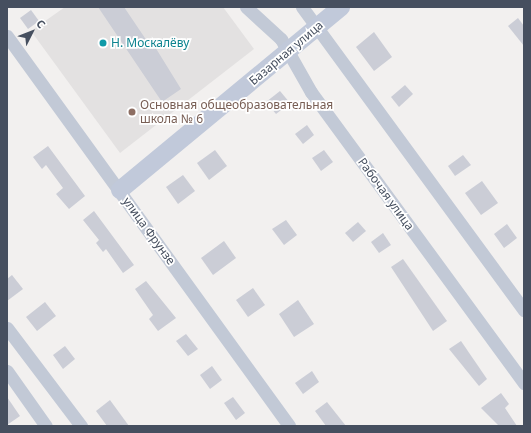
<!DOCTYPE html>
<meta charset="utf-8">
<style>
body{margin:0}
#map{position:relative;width:531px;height:433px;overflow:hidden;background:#f2f0ef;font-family:"Noto Sans",sans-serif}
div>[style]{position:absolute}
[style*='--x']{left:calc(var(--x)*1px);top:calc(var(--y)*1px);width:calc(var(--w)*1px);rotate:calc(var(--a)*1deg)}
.education>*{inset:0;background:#e3e1e1}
.building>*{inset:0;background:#cbcdd6}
.street>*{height:13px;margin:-6.5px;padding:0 6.5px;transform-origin:6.5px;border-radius:6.5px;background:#c2c9d6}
.secondary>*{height:18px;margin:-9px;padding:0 9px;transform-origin:9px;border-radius:9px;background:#c1c9da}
.dots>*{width:11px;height:11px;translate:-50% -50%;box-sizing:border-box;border:2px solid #fff;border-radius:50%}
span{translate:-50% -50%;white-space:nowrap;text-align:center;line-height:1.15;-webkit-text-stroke:3.5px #fff;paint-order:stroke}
.culture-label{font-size:12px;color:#0d838f}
.left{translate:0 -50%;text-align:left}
.street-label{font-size:12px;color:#464f5f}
.education-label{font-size:12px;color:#785e54}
.frame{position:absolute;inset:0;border:8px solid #464f5f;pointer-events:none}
.north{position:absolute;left:12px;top:12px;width:40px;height:40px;-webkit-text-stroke:3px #fff;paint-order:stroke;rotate:48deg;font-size:11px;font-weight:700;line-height:16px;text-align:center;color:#464f5f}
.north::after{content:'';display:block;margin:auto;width:14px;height:18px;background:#464f5f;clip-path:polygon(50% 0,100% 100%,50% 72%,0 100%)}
</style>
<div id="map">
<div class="education">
<div style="clip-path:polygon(65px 7px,223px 7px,254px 49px,120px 153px,31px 31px)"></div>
</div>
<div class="building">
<div style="clip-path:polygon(98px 7px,124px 7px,149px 44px,152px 42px,181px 89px,162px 102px)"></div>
<div style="clip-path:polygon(31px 10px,39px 21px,28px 29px,20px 18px)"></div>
<div style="clip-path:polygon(518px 18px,524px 26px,524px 46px,508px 26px)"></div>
<div style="clip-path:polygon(374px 32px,392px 57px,374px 71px,356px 47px)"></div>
<div style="clip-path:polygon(405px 85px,413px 94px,399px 107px,391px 97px)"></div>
<div style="clip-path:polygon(280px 91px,290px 103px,276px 114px,266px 102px)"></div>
<div style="clip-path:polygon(307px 125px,314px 135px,303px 144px,295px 134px)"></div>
<div style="clip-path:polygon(48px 146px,85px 196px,69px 209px,56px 194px,63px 188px,46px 165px,42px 169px,33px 157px)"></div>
<div style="clip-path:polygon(215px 150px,227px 166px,209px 180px,197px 163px)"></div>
<div style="clip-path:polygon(324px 150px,333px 162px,321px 171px,312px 158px)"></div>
<div style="clip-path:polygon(463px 155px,471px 165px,455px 176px,448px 166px)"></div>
<div style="clip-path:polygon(183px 175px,195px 191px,178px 204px,166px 187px)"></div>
<div style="clip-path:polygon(482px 181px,498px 203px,481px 215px,465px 193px)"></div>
<div style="clip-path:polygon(94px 211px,134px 265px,123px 273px,106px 249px,103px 252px,96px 243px,99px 240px,83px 220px)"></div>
<div style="clip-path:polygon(286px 220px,297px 235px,284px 245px,272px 229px)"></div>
<div style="clip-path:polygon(358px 222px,366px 231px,353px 242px,345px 233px)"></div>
<div style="clip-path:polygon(507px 224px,517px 238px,504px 248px,494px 234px)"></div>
<div style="clip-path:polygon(383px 233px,391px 245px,379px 253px,371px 242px)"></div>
<div style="clip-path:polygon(224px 241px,236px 258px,213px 275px,201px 258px)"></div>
<div style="clip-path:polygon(403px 259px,447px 321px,433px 331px,391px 267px)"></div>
<div style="clip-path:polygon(12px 275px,23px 289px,7px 301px,7px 279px)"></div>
<div style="clip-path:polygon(146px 281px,176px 318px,158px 331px,149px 319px,153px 315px,135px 289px)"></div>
<div style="clip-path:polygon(253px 288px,265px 305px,248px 317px,236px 300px)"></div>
<div style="clip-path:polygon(298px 300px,314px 324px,294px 337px,279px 314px)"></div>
<div style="clip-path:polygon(45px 302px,56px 316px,37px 331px,26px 317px)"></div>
<div style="clip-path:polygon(186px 334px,198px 349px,188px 356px,176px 341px)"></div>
<div style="clip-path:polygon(461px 341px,487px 379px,479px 386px,449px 349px)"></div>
<div style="clip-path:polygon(65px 346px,75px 359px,63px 369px,53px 355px)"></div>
<div style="clip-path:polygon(212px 366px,222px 380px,210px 389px,200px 375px)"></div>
<div style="clip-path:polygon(312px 371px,319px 382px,303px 394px,295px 383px)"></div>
<div style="clip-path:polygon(501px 393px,509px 404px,505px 408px,517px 426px,499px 426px,481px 408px)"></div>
<div style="clip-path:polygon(7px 397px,20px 416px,7px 425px)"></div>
<div style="clip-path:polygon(233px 397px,245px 413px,236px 420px,224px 403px)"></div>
<div style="clip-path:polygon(110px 400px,129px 426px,107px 426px,96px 411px)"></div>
<div style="clip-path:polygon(327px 402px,346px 426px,326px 426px,315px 411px)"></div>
</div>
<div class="street">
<div style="--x:246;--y:7;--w:47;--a:42.4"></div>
<div style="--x:281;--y:39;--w:61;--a:60.5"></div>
<div style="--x:311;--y:92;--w:361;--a:53.8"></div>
<div style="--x:302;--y:7;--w:376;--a:53.8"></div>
<div style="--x:7;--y:36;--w:481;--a:54.1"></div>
<div style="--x:7;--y:328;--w:123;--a:52.9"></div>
<div style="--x:7;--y:371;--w:67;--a:54.7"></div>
</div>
<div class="secondary">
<div style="--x:120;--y:190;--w:287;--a:-39.6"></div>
</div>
<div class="dots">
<div style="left:103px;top:43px;background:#0f9aa8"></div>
<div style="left:132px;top:112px;background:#8d6e63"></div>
</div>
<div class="culture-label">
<span class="left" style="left:111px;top:43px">Н. Москалёву</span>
</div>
<div class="street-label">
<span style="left:286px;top:53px;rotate:-40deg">Базарная улица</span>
<span style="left:386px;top:194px;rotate:54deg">Рабочая улица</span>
<span style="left:149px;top:231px;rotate:54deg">улица Фрунзе</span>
</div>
<div class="education-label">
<span class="left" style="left:140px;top:112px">Основная общеобразовательная<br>школа № 6</span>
</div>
<div class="frame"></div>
<div class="north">С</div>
</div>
